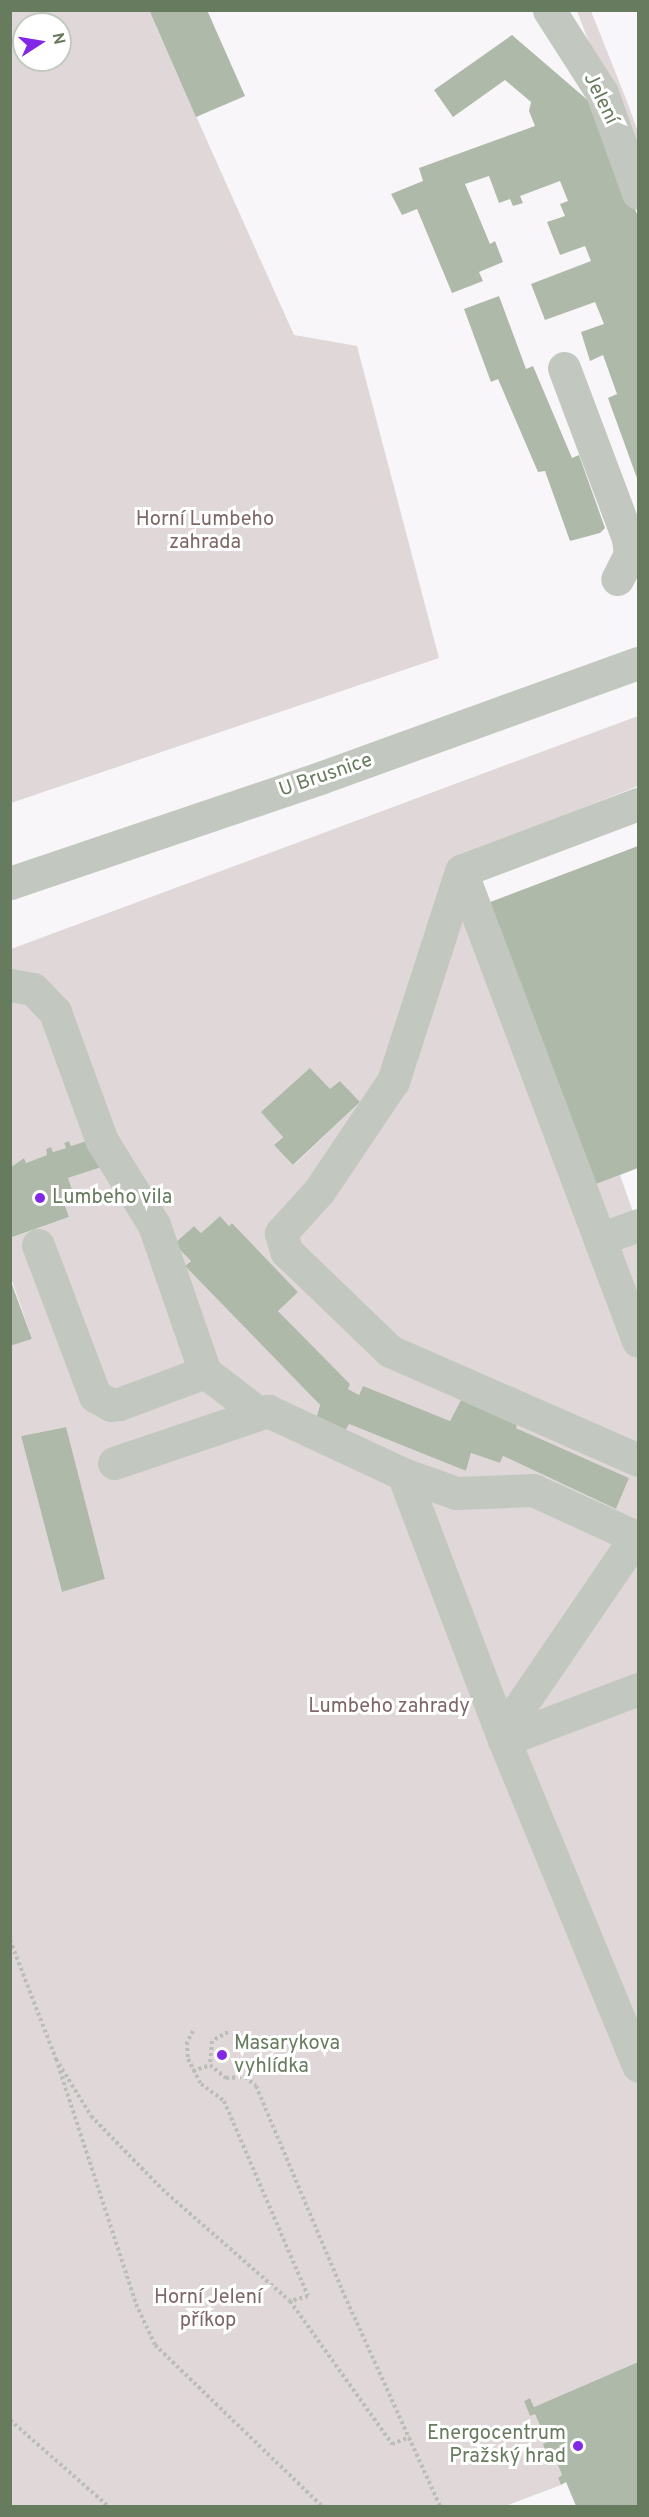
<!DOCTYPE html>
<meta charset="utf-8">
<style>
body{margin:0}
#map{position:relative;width:649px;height:2517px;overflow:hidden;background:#f8f6f8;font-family:Overpass,sans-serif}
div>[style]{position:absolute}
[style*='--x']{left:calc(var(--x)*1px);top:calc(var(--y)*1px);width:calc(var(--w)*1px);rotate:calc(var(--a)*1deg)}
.green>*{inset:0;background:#e0d7d8}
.building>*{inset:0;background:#afb9aa}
.path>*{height:4px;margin-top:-2px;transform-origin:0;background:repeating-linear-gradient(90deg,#babeb7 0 3px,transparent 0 6px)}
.minor>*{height:33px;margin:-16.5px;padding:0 16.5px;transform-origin:16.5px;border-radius:16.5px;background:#c2c8bf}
.dots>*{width:16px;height:16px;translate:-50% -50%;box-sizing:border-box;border:3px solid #fff;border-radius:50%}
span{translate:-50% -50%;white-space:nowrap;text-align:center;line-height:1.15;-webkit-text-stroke:6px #fff;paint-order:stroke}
.street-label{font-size:20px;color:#677b5e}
.park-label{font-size:20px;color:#7e6766}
.poi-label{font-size:20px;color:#677b5e}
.left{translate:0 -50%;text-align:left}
.right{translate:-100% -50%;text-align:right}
.frame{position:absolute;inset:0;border:12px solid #677b5e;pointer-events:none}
.north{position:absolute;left:12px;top:12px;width:60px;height:60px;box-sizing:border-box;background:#fff;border:2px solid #c2cabf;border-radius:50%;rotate:78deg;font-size:16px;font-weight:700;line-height:24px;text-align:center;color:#677b5e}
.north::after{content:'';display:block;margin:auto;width:21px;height:27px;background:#8227e7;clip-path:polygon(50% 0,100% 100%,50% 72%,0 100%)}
</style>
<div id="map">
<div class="green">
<div style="clip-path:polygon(evenodd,10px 11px,149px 11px,294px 335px,357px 346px,439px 658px,11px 803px,10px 11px,24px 24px,60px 24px,60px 60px,24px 60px,24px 24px)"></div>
<div style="clip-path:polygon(577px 11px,591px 11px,628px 104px,638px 132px,638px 170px)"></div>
<div style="clip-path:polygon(evenodd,638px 716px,638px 786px,447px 862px,573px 1193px,620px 1175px,638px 1226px,638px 2362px,534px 2407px,530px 2398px,524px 2401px,530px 2416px,535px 2414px,547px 2442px,543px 2444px,545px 2450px,551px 2448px,562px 2475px,558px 2478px,561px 2485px,505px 2506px,11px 2506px,10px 1346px,32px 1339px,11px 1278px,11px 1238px,69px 1217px,63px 1200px,68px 1178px,105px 1166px,86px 1141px,71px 1146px,69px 1141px,64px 1143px,66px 1148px,53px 1152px,51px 1147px,46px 1149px,47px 1155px,26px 1163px,24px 1158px,11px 1168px,11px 949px,638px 716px,340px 1081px,360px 1102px,294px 1165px,274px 1145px,340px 1081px,638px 716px,220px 1216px,229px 1226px,232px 1223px,297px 1291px,278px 1311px,350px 1384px,348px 1389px,359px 1395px,363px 1387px,450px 1421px,461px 1400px,517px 1425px,516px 1428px,629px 1478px,616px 1509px,503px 1456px,500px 1463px,471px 1453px,466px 1471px,349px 1424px,315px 1422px,320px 1405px,186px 1267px,191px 1261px,174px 1244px,194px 1226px,201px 1233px,220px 1216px,638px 716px,65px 1427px,105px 1579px,62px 1592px,21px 1436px,65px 1427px)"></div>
</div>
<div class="building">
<div style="clip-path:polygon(149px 10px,207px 10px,245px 96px,196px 117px)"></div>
<div style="clip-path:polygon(512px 35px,598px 109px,638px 217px,638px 481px,608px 398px,617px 394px,603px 355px,590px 361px,581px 332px,604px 324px,595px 302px,545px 320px,531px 284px,591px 261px,585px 246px,560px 255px,547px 222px,565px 216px,560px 204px,568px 201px,560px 181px,520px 196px,523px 203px,513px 206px,510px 199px,499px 203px,489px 176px,465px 184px,490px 244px,495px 241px,503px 262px,479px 272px,483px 281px,452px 293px,417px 209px,402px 215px,391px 194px,423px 181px,419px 168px,535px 126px,529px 111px,531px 102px,505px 80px,453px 117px,434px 90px)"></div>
<div style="clip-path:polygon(499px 296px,526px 369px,533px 366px,572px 458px,579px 455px,605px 528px,600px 533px,570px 541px,545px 471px,538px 472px,498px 379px,491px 382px,464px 309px)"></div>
<div style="clip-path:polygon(638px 846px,638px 1168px,591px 1186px,485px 904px)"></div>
<div style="clip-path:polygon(310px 1068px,330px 1089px,340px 1081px,360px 1102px,293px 1165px,274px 1145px,283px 1137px,261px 1112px)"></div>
<div style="clip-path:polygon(69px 1141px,71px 1146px,86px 1141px,105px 1166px,68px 1178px,74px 1196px,63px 1200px,69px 1217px,10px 1238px,10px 1168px,24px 1158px,26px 1163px,47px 1155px,46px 1149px,51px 1147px,53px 1152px,66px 1148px,64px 1143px)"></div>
<div style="clip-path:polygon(220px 1216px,229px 1226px,232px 1223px,298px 1292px,278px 1311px,350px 1384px,348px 1389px,359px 1395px,363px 1386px,450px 1421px,461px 1400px,517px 1425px,516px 1428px,629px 1478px,616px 1509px,503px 1456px,500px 1463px,471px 1453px,466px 1471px,349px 1424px,343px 1434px,315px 1423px,320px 1405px,185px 1266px,191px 1261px,174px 1244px,194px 1226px,201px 1233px)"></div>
<div style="clip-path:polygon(10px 1279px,32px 1339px,10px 1346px)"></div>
<div style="clip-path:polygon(66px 1427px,105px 1579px,62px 1592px,21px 1436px)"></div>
<div style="clip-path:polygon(638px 2362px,638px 2506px,576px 2506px,566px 2482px,561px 2485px,558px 2478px,562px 2475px,551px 2448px,545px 2451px,543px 2444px,547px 2442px,535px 2414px,530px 2416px,524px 2401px,530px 2398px,534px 2407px)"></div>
</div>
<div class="path">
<div style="--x:10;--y:1940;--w:128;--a:68.9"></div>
<div style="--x:56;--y:2059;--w:67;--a:58.4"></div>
<div style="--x:91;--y:2116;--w:102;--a:45.8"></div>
<div style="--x:162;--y:2189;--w:170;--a:41.2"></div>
<div style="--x:290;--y:2301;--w:176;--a:54.5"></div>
<div style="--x:392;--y:2444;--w:19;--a:-21"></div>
<div style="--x:193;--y:2031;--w:13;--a:119"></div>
<div style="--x:187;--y:2042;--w:17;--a:87"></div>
<div style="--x:188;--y:2059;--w:28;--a:63"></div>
<div style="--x:201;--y:2084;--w:29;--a:36"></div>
<div style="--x:224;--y:2101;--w:212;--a:66.7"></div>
<div style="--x:308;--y:2296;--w:19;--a:164"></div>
<div style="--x:228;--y:2032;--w:18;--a:151"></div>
<div style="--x:212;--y:2041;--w:24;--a:95"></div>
<div style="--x:210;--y:2065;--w:21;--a:39"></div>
<div style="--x:226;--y:2078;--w:19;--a:-3"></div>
<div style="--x:245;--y:2077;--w:14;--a:39"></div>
<div style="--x:256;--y:2086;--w:221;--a:67.1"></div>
<div style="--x:342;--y:2290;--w:237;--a:65.6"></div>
<div style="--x:58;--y:2065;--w:251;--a:71.9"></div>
<div style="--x:136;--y:2304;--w:45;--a:65.1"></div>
<div style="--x:155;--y:2345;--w:232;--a:44"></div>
<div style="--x:193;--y:2071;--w:18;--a:-19"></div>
<div style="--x:10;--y:2420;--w:130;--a:41.3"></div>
</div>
<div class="minor">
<div style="--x:549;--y:10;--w:98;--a:57.4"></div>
<div style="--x:602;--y:93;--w:106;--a:70.2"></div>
<div style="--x:564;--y:368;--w:182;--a:69.4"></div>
<div style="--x:628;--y:538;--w:16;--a:83"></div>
<div style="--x:630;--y:554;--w:28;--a:117"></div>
<div style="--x:638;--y:804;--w:189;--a:159.3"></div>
<div style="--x:461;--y:871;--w:221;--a:107.9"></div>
<div style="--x:393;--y:1081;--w:133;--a:123.9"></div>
<div style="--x:319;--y:1191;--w:57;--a:132.1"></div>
<div style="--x:281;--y:1233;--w:19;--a:74"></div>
<div style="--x:286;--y:1251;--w:144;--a:43.9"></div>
<div style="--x:390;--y:1351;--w:271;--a:23.7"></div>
<div style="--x:461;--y:871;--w:502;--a:69.36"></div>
<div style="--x:10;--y:883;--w:327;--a:-18.7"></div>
<div style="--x:320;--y:778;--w:338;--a:-19.9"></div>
<div style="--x:10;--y:985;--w:23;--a:10"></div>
<div style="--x:33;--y:989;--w:32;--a:46"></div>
<div style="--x:55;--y:1012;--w:137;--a:70"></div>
<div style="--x:102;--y:1141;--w:99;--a:58.2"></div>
<div style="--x:154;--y:1225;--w:156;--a:70.9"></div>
<div style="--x:205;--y:1372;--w:66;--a:37.6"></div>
<div style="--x:600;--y:1239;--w:40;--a:-20.2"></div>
<div style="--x:38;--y:1245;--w:161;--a:69.3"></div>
<div style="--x:95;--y:1396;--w:18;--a:29"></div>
<div style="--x:111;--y:1405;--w:8;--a:-7"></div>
<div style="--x:119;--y:1404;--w:92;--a:-20.4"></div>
<div style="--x:114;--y:1463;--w:163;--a:-18.7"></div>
<div style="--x:268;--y:1411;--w:149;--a:25"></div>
<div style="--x:403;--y:1474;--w:285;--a:69.2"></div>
<div style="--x:504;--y:1740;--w:352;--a:67.6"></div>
<div style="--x:403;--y:1474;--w:56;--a:19.7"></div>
<div style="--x:456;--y:1493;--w:77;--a:-2.2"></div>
<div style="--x:533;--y:1490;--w:115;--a:24.6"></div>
<div style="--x:504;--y:1740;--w:25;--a:-69"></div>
<div style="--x:513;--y:1717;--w:218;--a:-55.7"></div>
<div style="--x:504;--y:1740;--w:143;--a:-20.8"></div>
</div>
<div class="dots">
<div style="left:40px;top:1198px;background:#8227e7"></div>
<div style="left:222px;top:2055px;background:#8227e7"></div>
<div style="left:578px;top:2446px;background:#8227e7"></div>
</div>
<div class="street-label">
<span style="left:600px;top:99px;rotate:64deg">Jelení</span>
<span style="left:326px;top:776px;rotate:-19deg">U Brusnice</span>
</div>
<div class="park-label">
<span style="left:205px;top:532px">Horní Lumbeho<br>zahrada</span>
<span style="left:389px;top:1707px">Lumbeho zahrady</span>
<span style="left:208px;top:2310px">Horní Jelení<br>příkop</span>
</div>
<div class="poi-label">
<span class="left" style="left:52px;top:1198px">Lumbeho vila</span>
<span class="left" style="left:234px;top:2056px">Masarykova<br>vyhlídka</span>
<span class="right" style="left:566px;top:2446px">Energocentrum<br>Pražský hrad</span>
</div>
<div class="frame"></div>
<div class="north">N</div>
</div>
